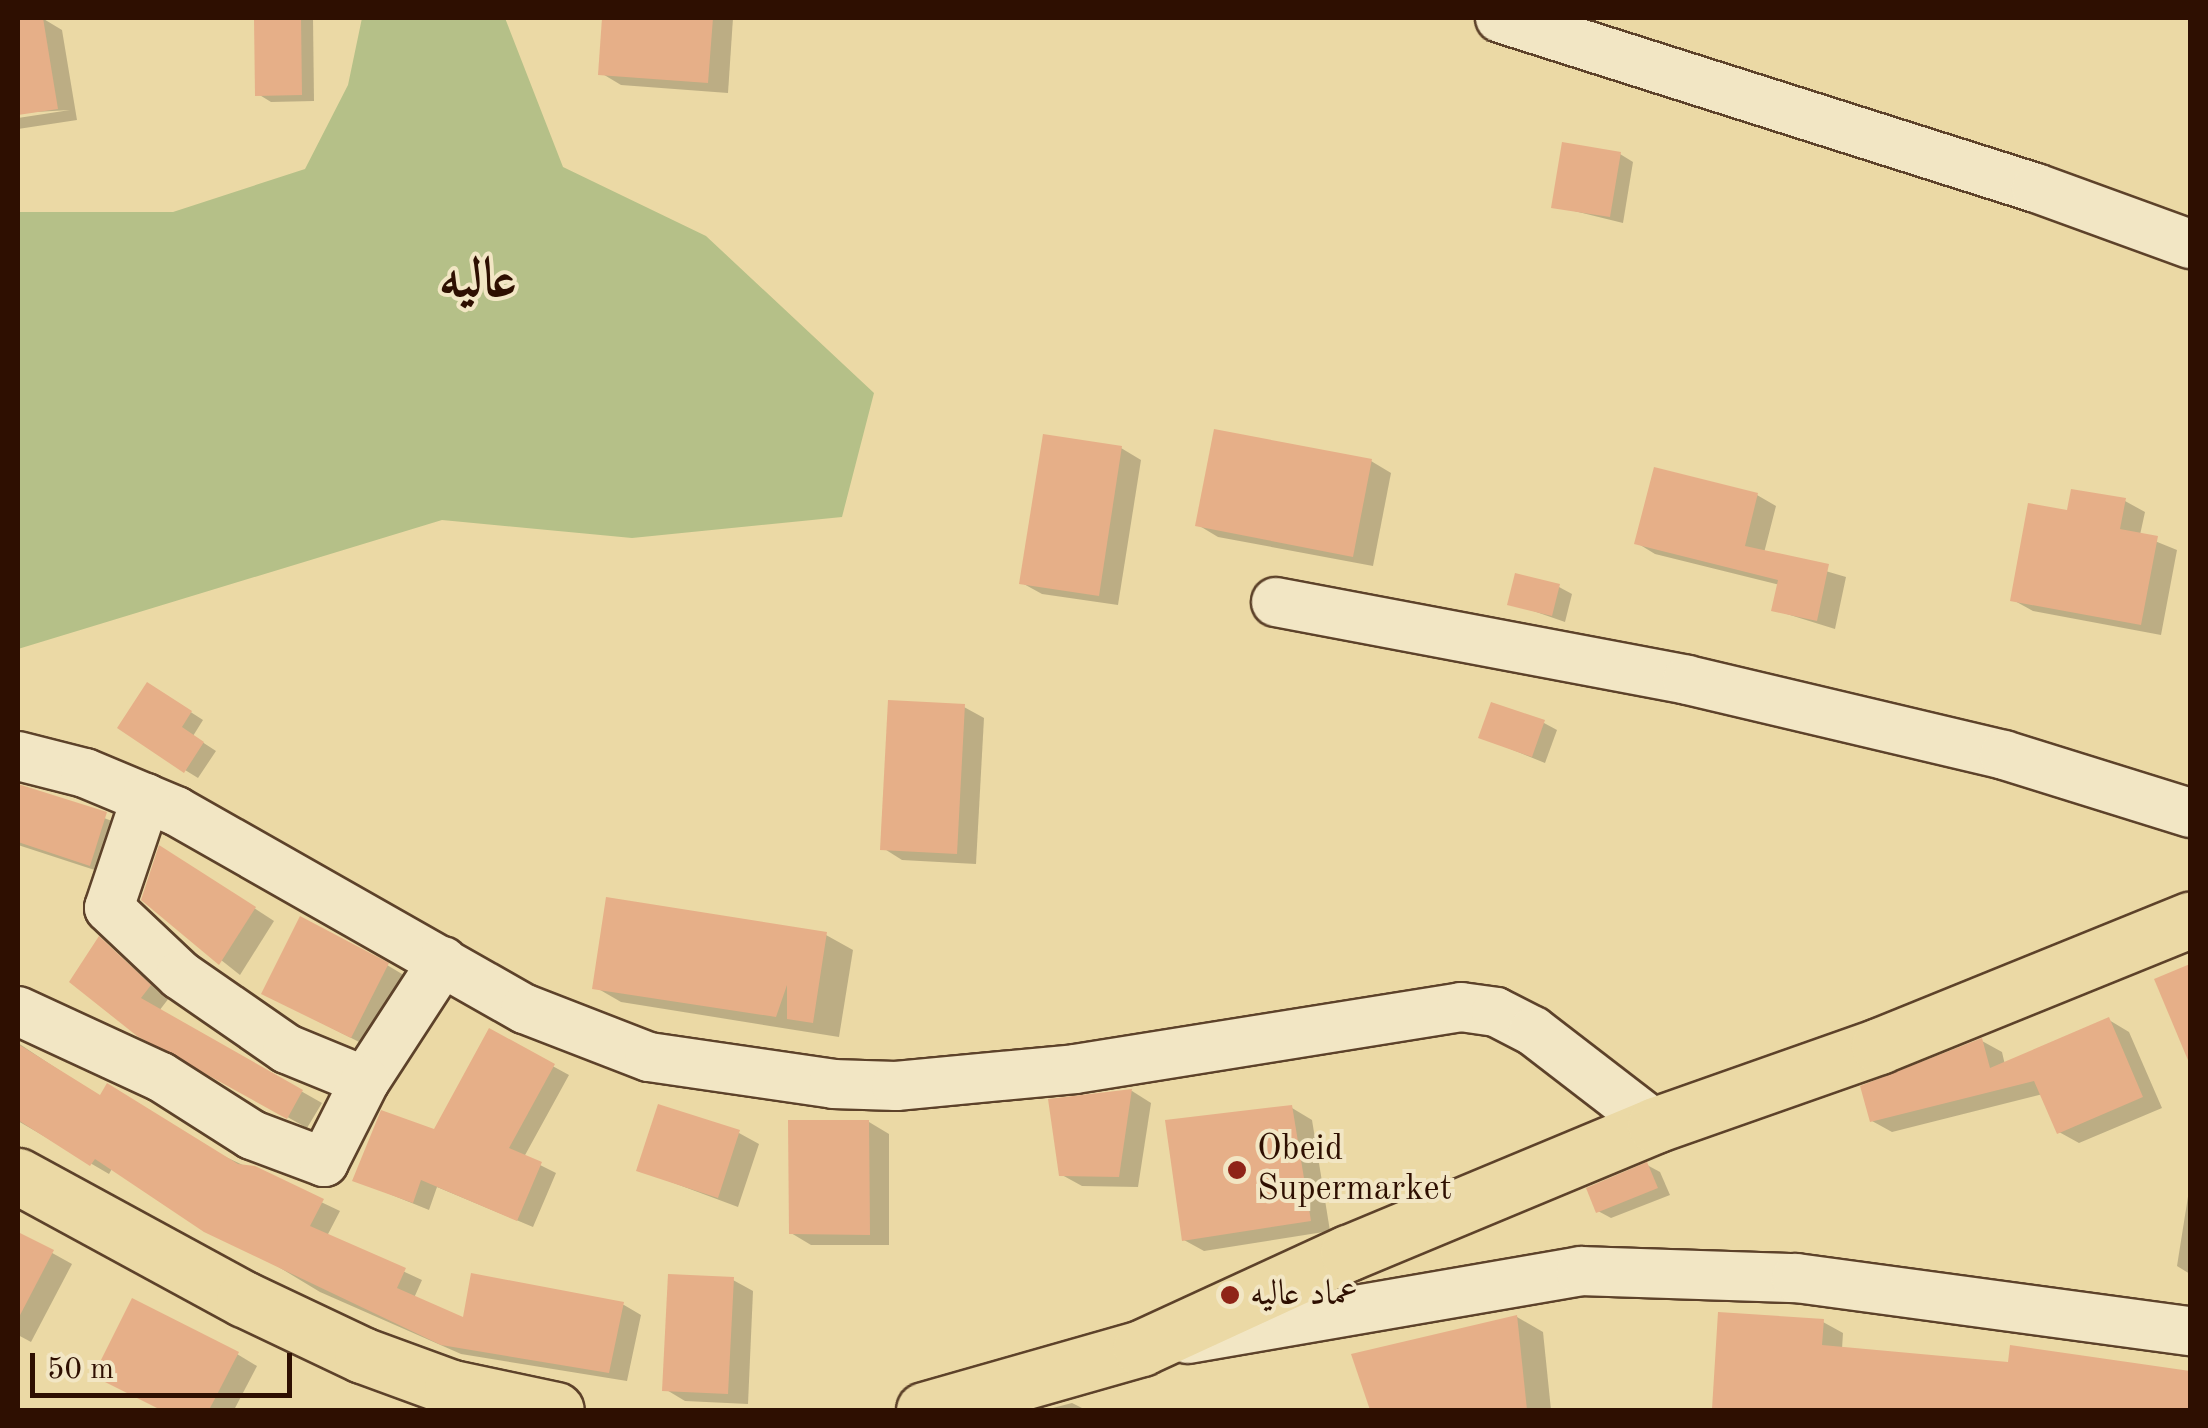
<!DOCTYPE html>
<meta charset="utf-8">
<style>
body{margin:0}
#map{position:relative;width:2208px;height:1428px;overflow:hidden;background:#ebd9a5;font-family:"Old Standard TT",Amiri,serif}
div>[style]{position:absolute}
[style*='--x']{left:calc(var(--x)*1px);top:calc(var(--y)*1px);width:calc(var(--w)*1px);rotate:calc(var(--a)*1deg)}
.green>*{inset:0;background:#b5c088}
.shadow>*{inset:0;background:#0003}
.building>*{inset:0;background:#e6af88}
.roads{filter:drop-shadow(2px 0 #5d422a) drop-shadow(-2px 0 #5d422a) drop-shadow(0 2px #5d422a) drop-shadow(0 -2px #5d422a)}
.minor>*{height:48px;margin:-24px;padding:0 24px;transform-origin:24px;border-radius:24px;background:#f2e6c4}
.major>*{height:55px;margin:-27.5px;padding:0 27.5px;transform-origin:27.5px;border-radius:27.5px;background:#ebd9a5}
.dots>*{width:28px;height:28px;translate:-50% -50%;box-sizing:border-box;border:5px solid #f2e6c4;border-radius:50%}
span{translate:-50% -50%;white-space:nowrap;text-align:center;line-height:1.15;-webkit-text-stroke:8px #f2e6c4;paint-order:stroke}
.poi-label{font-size:35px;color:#2e0f01}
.left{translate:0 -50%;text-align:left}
.town-label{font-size:55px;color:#2e0f01;font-weight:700}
.frame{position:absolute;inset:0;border:20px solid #2e0f01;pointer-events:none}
.scale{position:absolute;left:30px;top:1353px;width:262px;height:45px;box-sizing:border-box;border:5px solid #2e0f01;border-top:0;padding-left:12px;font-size:30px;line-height:35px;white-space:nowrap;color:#2e0f01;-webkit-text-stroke:8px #f2e6c4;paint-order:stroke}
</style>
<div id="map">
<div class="green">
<div style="clip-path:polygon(362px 18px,505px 18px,563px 167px,706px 236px,874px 393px,842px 517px,632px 538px,442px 520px,18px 649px,18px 212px,173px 212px,305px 169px,348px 85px)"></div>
</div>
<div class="shadow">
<div style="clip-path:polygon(42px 18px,62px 30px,77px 120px,18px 129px,18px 118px,70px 110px,18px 113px,18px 22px)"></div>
<div style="clip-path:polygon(257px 18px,313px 18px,314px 101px,271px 102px,258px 94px)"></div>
<div style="clip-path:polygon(605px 18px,733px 18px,728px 93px,621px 85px,601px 73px)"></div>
<div style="clip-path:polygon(1620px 154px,1633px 162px,1623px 223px,1554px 206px)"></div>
<div style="clip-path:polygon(1121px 448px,1141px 460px,1118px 605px,1042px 594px,1022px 583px)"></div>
<div style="clip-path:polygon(1371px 461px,1391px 473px,1373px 566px,1218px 537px,1198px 525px)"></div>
<div style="clip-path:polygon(1757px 495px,1776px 506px,1764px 553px,1846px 577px,1835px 629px,1774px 610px,1780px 585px,1655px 554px,1637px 543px)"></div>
<div style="clip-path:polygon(2125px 501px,2145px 512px,2140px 535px,2177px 550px,2161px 635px,2033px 611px,2013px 600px,2069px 513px)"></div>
<div style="clip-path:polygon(1559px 587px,1572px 594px,1565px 622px,1510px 603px)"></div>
<div style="clip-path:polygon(161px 693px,203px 720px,193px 736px,216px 751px,198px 778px,185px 770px)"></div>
<div style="clip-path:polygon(964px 707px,984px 718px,976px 864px,902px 860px,883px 848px)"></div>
<div style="clip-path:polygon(1544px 723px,1557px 730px,1545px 763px,1481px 737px)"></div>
<div style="clip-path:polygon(18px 787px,126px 826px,110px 875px,18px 845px)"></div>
<div style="clip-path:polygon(180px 860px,274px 921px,240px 975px,144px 899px)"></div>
<div style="clip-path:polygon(826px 935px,853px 950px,839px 1037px,621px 1002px,595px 987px)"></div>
<div style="clip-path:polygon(100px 940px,169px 998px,159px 1011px,322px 1103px,307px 1128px,139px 1034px)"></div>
<div style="clip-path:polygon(387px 965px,407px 977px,371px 1048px,284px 1004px)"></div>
<div style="clip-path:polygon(2109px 1020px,2129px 1032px,2162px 1108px,2079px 1143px,2059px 1132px,2043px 1094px,1892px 1132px,1872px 1121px,1982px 1041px,2002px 1052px,2005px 1065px)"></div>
<div style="clip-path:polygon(490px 1032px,569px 1075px,524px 1157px,556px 1173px,533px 1227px,437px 1187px,429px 1210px,355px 1180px,435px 1132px)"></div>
<div style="clip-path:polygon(18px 1043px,101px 1098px,340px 1211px,327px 1236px,422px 1280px,414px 1298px,465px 1321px,473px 1276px,624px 1305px,641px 1315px,627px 1381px,461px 1354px,320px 1292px,113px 1167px,109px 1174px,18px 1121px)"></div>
<div style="clip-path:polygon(1132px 1091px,1151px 1103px,1138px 1187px,1082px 1186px,1062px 1175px,1051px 1101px)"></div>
<div style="clip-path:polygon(1292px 1108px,1312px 1120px,1330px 1231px,1204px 1251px,1184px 1240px)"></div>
<div style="clip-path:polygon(869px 1122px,889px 1134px,889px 1245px,811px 1245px,791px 1233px)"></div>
<div style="clip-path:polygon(739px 1133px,759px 1144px,738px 1207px,639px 1170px)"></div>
<div style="clip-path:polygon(1647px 1165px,1660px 1172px,1670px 1195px,1611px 1218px,1598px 1211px)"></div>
<div style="clip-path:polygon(2190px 1184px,2190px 1274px,2177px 1266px)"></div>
<div style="clip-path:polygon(18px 1234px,72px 1264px,31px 1342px,18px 1335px)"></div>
<div style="clip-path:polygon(733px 1280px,753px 1291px,748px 1404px,685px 1401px,665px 1389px)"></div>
<div style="clip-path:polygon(1517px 1317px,1543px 1332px,1551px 1410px,1373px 1410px,1355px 1356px)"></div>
<div style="clip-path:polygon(1823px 1322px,1843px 1333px,1842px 1349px,2011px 1365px,2013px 1347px,2190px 1373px,2190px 1410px,1715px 1407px)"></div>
<div style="clip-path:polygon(237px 1354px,257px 1366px,234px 1410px,163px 1410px,116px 1386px)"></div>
<div style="clip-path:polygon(1072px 1403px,1086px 1410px,1045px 1410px)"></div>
</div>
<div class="building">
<div style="clip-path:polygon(30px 18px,43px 18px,58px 109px,18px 115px,18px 19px)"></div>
<div style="clip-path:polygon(254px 18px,301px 18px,302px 95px,255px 96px)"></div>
<div style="clip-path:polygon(602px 18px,713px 18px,708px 83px,598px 75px)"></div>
<div style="clip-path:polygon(1562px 142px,1621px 152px,1610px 217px,1551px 208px)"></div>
<div style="clip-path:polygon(1214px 429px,1372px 459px,1353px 557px,1195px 526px)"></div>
<div style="clip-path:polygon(1043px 434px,1122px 446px,1099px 596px,1019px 584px)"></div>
<div style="clip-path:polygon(1654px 467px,1758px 493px,1745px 546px,1829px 564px,1817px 621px,1771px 611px,1778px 580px,1634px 544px)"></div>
<div style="clip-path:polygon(2071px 489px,2126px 498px,2120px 529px,2158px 536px,2141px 625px,2010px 601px,2028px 503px,2067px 510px)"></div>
<div style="clip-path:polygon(1515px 573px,1560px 584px,1552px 616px,1507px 605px)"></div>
<div style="clip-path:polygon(147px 682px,192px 711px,182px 727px,204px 742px,184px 773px,117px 728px)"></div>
<div style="clip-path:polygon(888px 700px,965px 704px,957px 854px,880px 850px)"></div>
<div style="clip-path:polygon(1491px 702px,1545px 720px,1532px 757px,1478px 738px)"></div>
<div style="clip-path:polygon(18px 784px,107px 812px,90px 866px,18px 842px)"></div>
<div style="clip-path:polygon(159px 845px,256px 907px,219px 965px,141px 900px)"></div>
<div style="clip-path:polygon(606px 897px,827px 932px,813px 1023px,787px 1019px,787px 985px,776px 1017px,592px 989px)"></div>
<div style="clip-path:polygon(300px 916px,389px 963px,351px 1038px,261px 994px)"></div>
<div style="clip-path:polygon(99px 936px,151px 985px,141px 998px,303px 1090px,287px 1119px,137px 1036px,69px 982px)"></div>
<div style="clip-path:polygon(2190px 964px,2190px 1065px,2154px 979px)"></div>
<div style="clip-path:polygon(2109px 1017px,2143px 1097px,2057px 1134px,2034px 1081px,1870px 1122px,1860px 1086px,1982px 1038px,1990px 1068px)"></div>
<div style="clip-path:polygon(489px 1028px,555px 1064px,509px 1148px,542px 1162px,517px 1221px,421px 1180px,413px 1203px,352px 1181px,381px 1110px,434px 1129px)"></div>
<div style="clip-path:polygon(18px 1044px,100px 1095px,107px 1083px,238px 1164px,255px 1166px,324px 1199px,310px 1226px,406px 1268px,397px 1288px,463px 1317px,471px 1273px,624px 1302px,609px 1373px,441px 1345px,204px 1232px,95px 1159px,90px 1166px,18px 1120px)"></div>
<div style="clip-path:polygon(1132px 1089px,1119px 1177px,1059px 1176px,1048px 1099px)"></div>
<div style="clip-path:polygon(658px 1104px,740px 1130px,718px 1198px,636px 1171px)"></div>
<div style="clip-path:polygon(1292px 1105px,1311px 1221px,1182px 1241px,1165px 1120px)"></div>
<div style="clip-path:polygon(788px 1120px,869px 1120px,870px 1235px,789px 1234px)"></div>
<div style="clip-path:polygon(1647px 1162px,1658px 1188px,1596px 1213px,1586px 1188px)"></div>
<div style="clip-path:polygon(18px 1232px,54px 1250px,18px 1319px)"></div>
<div style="clip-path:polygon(668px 1274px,734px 1277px,728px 1394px,662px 1391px)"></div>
<div style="clip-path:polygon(132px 1298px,239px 1352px,209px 1410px,161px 1410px,93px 1376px)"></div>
<div style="clip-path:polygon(1718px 1312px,1824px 1319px,1822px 1345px,2008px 1362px,2010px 1345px,2190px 1371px,2190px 1410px,1712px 1409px)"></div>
<div style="clip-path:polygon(1517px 1315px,1527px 1410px,1370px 1410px,1351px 1354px)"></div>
</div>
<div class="roads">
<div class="minor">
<div style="--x:1500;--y:18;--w:562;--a:17.6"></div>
<div style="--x:2036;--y:188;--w:164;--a:20"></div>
<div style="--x:1276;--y:602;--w:418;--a:10.7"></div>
<div style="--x:1687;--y:680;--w:326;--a:13.3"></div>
<div style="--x:2004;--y:755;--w:195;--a:17.3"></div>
<div style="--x:18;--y:756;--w:69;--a:14.2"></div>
<div style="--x:85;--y:773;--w:99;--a:22.7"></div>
<div style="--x:176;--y:811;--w:401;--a:29.6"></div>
<div style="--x:525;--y:1009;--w:133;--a:21.2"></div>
<div style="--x:649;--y:1057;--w:186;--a:8.3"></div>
<div style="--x:833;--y:1084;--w:63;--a:1.8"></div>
<div style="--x:896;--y:1086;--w:180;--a:-5.4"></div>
<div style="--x:1075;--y:1069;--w:391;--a:-9.1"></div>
<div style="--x:1461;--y:1007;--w:35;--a:8"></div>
<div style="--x:1496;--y:1012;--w:42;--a:27.2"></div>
<div style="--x:1533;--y:1031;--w:154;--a:37.6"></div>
<div style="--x:146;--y:798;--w:116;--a:108.6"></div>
<div style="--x:109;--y:908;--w:98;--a:43.3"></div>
<div style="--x:180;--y:975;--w:130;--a:34.7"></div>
<div style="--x:287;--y:1049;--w:84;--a:22.3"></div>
<div style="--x:365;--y:1081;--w:143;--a:-57"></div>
<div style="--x:18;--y:1011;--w:157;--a:24.8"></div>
<div style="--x:161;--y:1077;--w:108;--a:32.5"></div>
<div style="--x:252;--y:1135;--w:77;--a:20.6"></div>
<div style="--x:324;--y:1162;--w:91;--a:-63.2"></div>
<div style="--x:1188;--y:1339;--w:399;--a:-9.8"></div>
<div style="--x:1581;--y:1271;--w:215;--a:1.9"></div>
<div style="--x:1796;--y:1278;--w:398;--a:7.7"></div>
</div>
<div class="major">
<div style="--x:18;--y:1176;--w:257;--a:28.6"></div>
<div style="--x:244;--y:1299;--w:131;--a:25.4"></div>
<div style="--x:362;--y:1355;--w:96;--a:20.1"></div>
<div style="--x:452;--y:1388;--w:106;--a:11.9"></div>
<div style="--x:924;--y:1410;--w:226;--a:-15.9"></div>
<div style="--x:1141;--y:1348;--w:228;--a:-24.7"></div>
<div style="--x:1348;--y:1253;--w:333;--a:-22.6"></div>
<div style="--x:1655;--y:1125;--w:238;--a:-19.4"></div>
<div style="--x:1879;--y:1046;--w:336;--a:-22.1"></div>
</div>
</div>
<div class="dots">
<div style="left:1237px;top:1170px;background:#8f2418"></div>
<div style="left:1230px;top:1295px;background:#8f2418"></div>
</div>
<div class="poi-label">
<span class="left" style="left:1257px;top:1170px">Obeid<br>Supermarket</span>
<span class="left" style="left:1250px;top:1295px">عماد عاليه</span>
</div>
<div class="town-label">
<span style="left:478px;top:282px">عاليه</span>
</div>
<div class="frame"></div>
<div class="scale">50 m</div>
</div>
